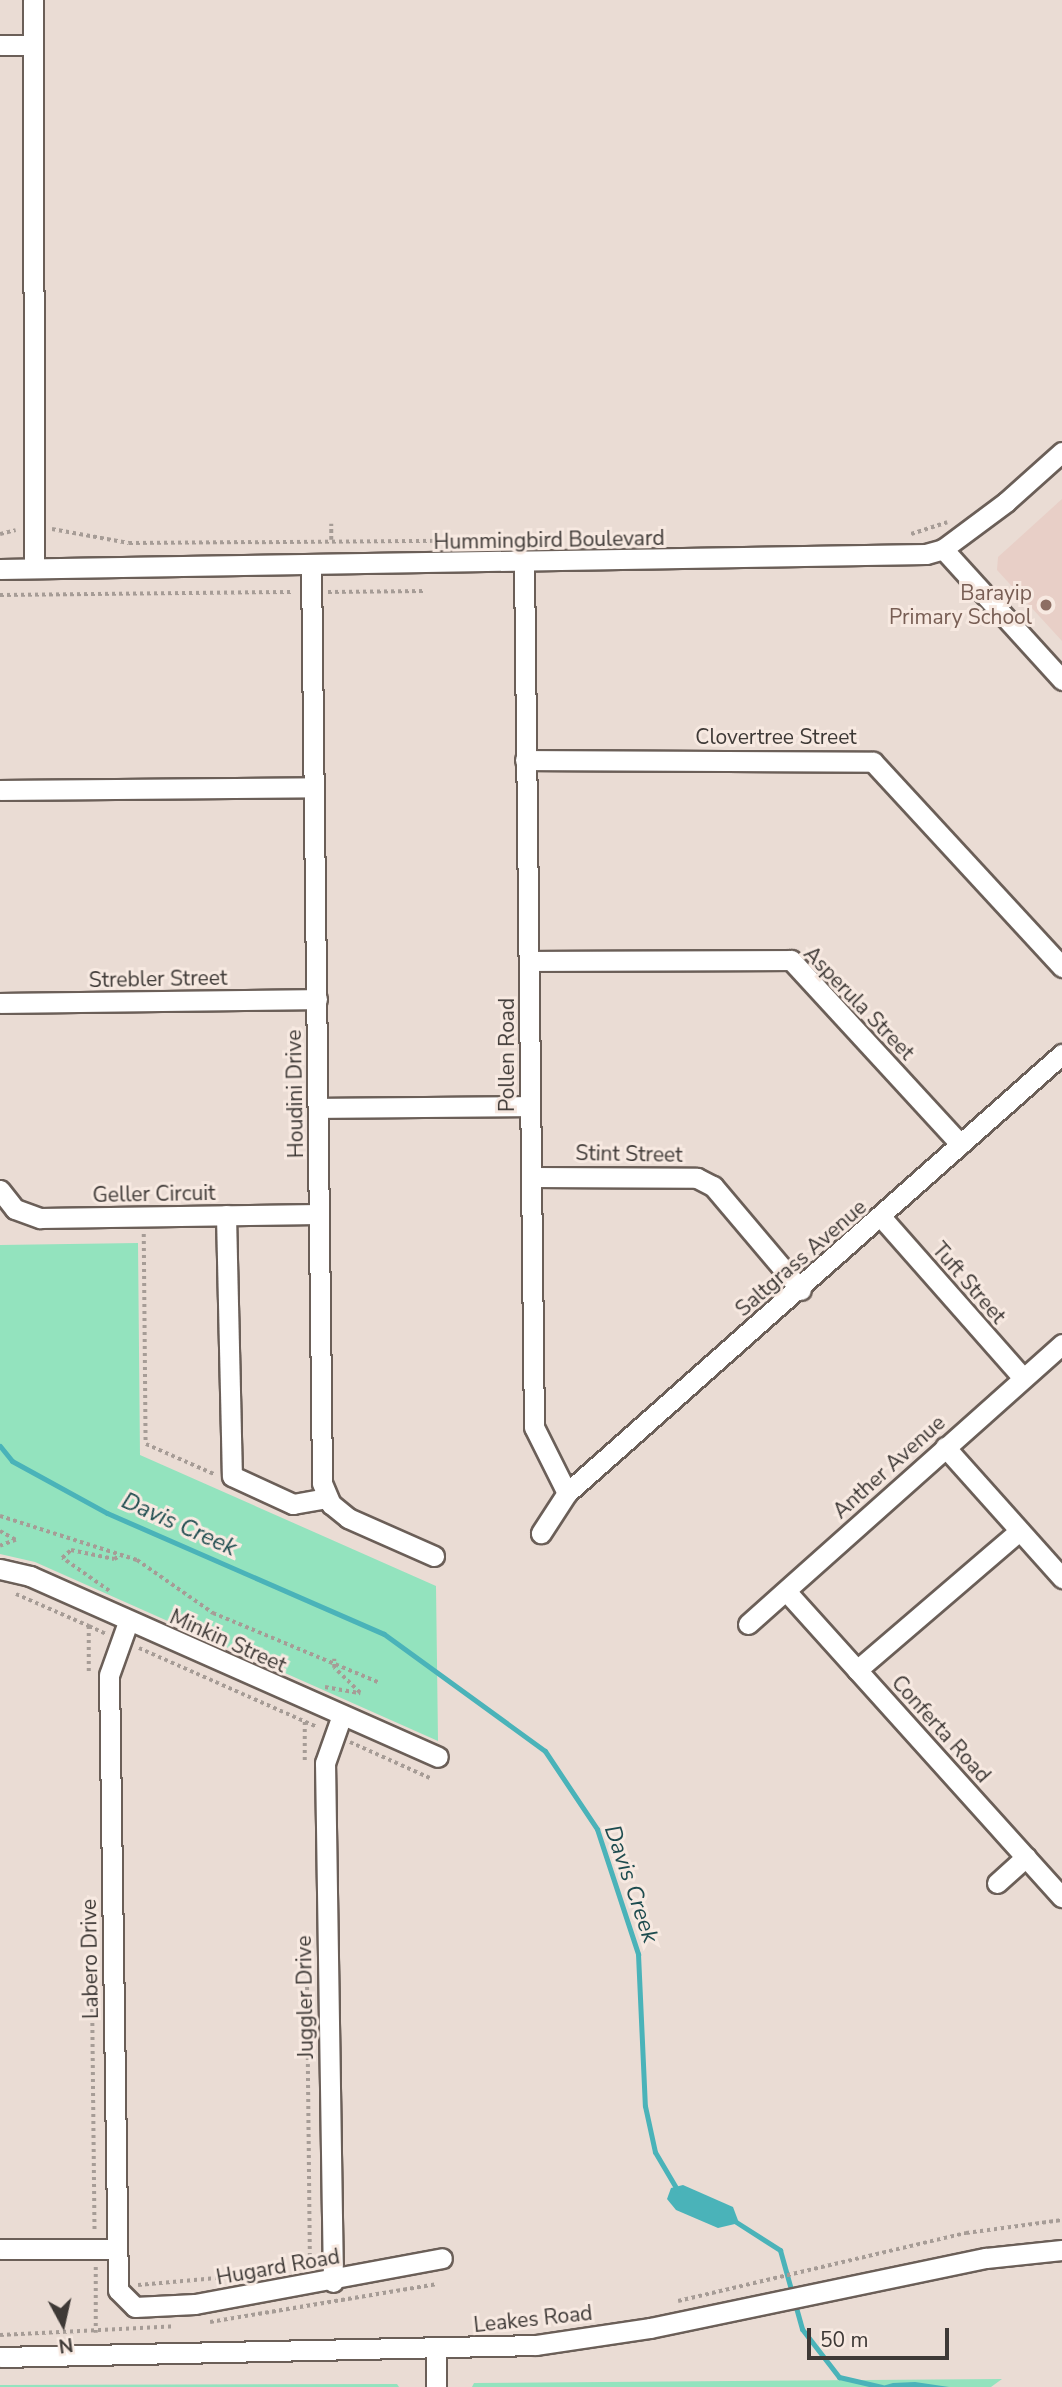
<!DOCTYPE html>
<style>
body{margin:0}
#map{position:relative;width:1062px;height:2387px;overflow:hidden;background:#eadcd4;font-family:"Nunito Sans",sans-serif}
div>[style]{position:absolute}
[style*='--x']{left:calc(var(--x)*1px);top:calc(var(--y)*1px);width:calc(var(--w)*1px);rotate:calc(var(--a)*1deg)}
.education>*{inset:0;background:#e8cfc7}
.green>*{inset:0;background:#93e3be}
.water>*{inset:0;background:#4ab3b9}
.stream>*{height:5px;margin:-2.5px;padding:0 2.5px;transform-origin:2.5px;border-radius:2.5px;background:#4ab3b9}
.path>*{height:3.5px;margin-top:-1.75px;transform-origin:0;background:repeating-linear-gradient(90deg,#a69c96 0 3.5px,transparent 0 7px)}
.roads{filter:drop-shadow(2px 0 #6b5f58) drop-shadow(-2px 0 #6b5f58) drop-shadow(0 2px #6b5f58) drop-shadow(0 -2px #6b5f58)}
.minor>*{height:19px;margin:-9.5px;padding:0 9.5px;transform-origin:9.5px;border-radius:9.5px;background:#fff}
.dots>*{width:19px;height:19px;translate:-50% -50%;box-sizing:border-box;border:4px solid #f7e9e1;border-radius:50%}
span{translate:-50% -50%;white-space:nowrap;text-align:center;line-height:1.15;-webkit-text-stroke:6px #f7e9e1;paint-order:stroke}
.street-label{font-size:21px;color:#3e3936}
.education-label{font-size:21px;color:#785e54}
.right{translate:-100% -50%;text-align:right}
.water-label{font-size:23px;color:#1e4c4f;font-style:italic}
.north{position:absolute;left:28px;top:2289px;width:70px;height:70px;-webkit-text-stroke:5px #f7e9e1;paint-order:stroke;rotate:172deg;font-size:19px;font-weight:700;line-height:28px;text-align:center;color:#3e3936}
.north::after{content:'';display:block;margin:auto;width:24px;height:32px;background:#3e3936;clip-path:polygon(50% 0,100% 100%,50% 72%,0 100%)}
.scale{position:absolute;left:807px;top:2328px;width:142px;height:32px;box-sizing:border-box;border:4px solid #3e3936;border-top:0;padding-left:9px;font-size:21px;line-height:24px;white-space:nowrap;color:#3e3936;-webkit-text-stroke:5px #f7e9e1;paint-order:stroke}
</style>
<div id="map">
<div class="education">
<div style="clip-path:polygon(1062px 499px,1062px 641px,997px 570px,998px 557px)"></div>
</div>
<div class="green">
<div style="clip-path:polygon(138px 1243px,140px 1455px,436px 1586px,438px 1741px,35px 1562px,0 1554px,0 1245px)"></div>
<div style="clip-path:polygon(1002px 2379px,991px 2387px,472px 2387px,474px 2383px)"></div>
<div style="clip-path:polygon(397px 2384px,399px 2387px,0 2387px,0 2385px)"></div>
</div>
<div class="water">
<div style="clip-path:polygon(683px 2185px,733px 2207px,739px 2223px,718px 2228px,676px 2210px,667px 2199px,671px 2188px)"></div>
<div style="clip-path:polygon(915px 2382px,949px 2387px,879px 2387px,893px 2383px)"></div>
</div>
<div class="stream">
<div style="--x:0;--y:1446;--w:19;--a:51"></div>
<div style="--x:12;--y:1461;--w:108;--a:28.7"></div>
<div style="--x:107;--y:1513;--w:302;--a:23.6"></div>
<div style="--x:384;--y:1634;--w:199;--a:36"></div>
<div style="--x:545;--y:1751;--w:94;--a:56.3"></div>
<div style="--x:597;--y:1829;--w:132;--a:71.8"></div>
<div style="--x:638;--y:1954;--w:152;--a:87.4"></div>
<div style="--x:645;--y:2106;--w:47;--a:77.7"></div>
<div style="--x:655;--y:2152;--w:45;--a:59.5"></div>
<div style="--x:733;--y:2220;--w:56;--a:32.6"></div>
<div style="--x:780;--y:2250;--w:82;--a:74.4"></div>
<div style="--x:802;--y:2329;--w:61;--a:52.4"></div>
<div style="--x:839;--y:2377;--w:44;--a:13.1"></div>
</div>
<div class="path">
<div style="--x:52;--y:529;--w:78;--a:10.3"></div>
<div style="--x:129;--y:543;--w:393;--a:-0.4"></div>
<div style="--x:0;--y:534;--w:16;--a:-14"></div>
<div style="--x:911;--y:534;--w:38;--a:-18"></div>
<div style="--x:331;--y:540;--w:16;--a:-90"></div>
<div style="--x:328;--y:592;--w:97;--a:-0.6"></div>
<div style="--x:0;--y:595;--w:292;--a:-0.6"></div>
<div style="--x:144;--y:1234;--w:210;--a:89.5"></div>
<div style="--x:146;--y:1444;--w:74;--a:23.8"></div>
<div style="--x:0;--y:1516;--w:144;--a:17.8"></div>
<div style="--x:137;--y:1560;--w:93;--a:34.9"></div>
<div style="--x:213;--y:1613;--w:179;--a:22.7"></div>
<div style="--x:0;--y:1531;--w:18;--a:29"></div>
<div style="--x:16;--y:1540;--w:17;--a:159"></div>
<div style="--x:109;--y:1591;--w:57;--a:-144.9"></div>
<div style="--x:62;--y:1558;--w:12;--a:-42"></div>
<div style="--x:71;--y:1550;--w:44;--a:11.8"></div>
<div style="--x:114;--y:1559;--w:9;--a:-27"></div>
<div style="--x:16;--y:1594;--w:80;--a:23.7"></div>
<div style="--x:89;--y:1626;--w:46;--a:90"></div>
<div style="--x:89;--y:1626;--w:19;--a:25"></div>
<div style="--x:139;--y:1648;--w:195;--a:23.9"></div>
<div style="--x:325;--y:1687;--w:36;--a:10"></div>
<div style="--x:360;--y:1693;--w:36;--a:-136"></div>
<div style="--x:334;--y:1668;--w:9;--a:-90"></div>
<div style="--x:305;--y:1722;--w:40;--a:90"></div>
<div style="--x:350;--y:1742;--w:88;--a:24.2"></div>
<div style="--x:307;--y:1959;--w:305;--a:89.4"></div>
<div style="--x:92;--y:1967;--w:265;--a:89.4"></div>
<div style="--x:96;--y:2267;--w:66;--a:90"></div>
<div style="--x:138;--y:2285;--w:90;--a:-5.1"></div>
<div style="--x:678;--y:2301;--w:296;--a:-13.3"></div>
<div style="--x:966;--y:2233;--w:97;--a:-7.7"></div>
<div style="--x:210;--y:2322;--w:229;--a:-9.5"></div>
<div style="--x:0;--y:2335;--w:175;--a:-2.9"></div>
</div>
<div class="roads">
<div class="minor">
<div style="--x:33;--y:0;--w:568;--a:89.9"></div>
<div style="--x:0;--y:45;--w:33;--a:0"></div>
<div style="--x:943;--y:549;--w:177;--a:47.7"></div>
<div style="--x:524;--y:562;--w:865;--a:89.34"></div>
<div style="--x:534;--y:1427;--w:74;--a:63.4"></div>
<div style="--x:567;--y:1493;--w:48;--a:123"></div>
<div style="--x:311;--y:565;--w:918;--a:89.31"></div>
<div style="--x:322;--y:1483;--w:23;--a:67"></div>
<div style="--x:331;--y:1504;--w:22;--a:39"></div>
<div style="--x:348;--y:1518;--w:94;--a:23.8"></div>
<div style="--x:0;--y:569;--w:926;--a:-0.93"></div>
<div style="--x:926;--y:554;--w:18;--a:-16"></div>
<div style="--x:943;--y:549;--w:79;--a:-36.7"></div>
<div style="--x:1006;--y:502;--w:75;--a:-41.8"></div>
<div style="--x:525;--y:760;--w:348;--a:0.3"></div>
<div style="--x:873;--y:762;--w:279;--a:47.3"></div>
<div style="--x:0;--y:790;--w:313;--a:-0.5"></div>
<div style="--x:530;--y:961;--w:261;--a:-0.2"></div>
<div style="--x:791;--y:960;--w:250;--a:47.4"></div>
<div style="--x:0;--y:1003;--w:317;--a:-0.7"></div>
<div style="--x:318;--y:1108;--w:212;--a:-0.5"></div>
<div style="--x:532;--y:1177;--w:165;--a:0.3"></div>
<div style="--x:697;--y:1178;--w:18;--a:27"></div>
<div style="--x:713;--y:1186;--w:136;--a:49.8"></div>
<div style="--x:0;--y:1190;--w:24;--a:52"></div>
<div style="--x:15;--y:1209;--w:27;--a:20"></div>
<div style="--x:40;--y:1218;--w:279;--a:-0.8"></div>
<div style="--x:226;--y:1215;--w:261;--a:88.7"></div>
<div style="--x:232;--y:1476;--w:67;--a:24.7"></div>
<div style="--x:293;--y:1504;--w:35;--a:-10"></div>
<div style="--x:882;--y:1218;--w:213;--a:48.6"></div>
<div style="--x:945;--y:1447;--w:176;--a:48.2"></div>
<div style="--x:567;--y:1493;--w:662;--a:-41.57"></div>
<div style="--x:0;--y:1569;--w:31;--a:13"></div>
<div style="--x:30;--y:1576;--w:446;--a:23.9"></div>
<div style="--x:786;--y:1591;--w:412;--a:48"></div>
<div style="--x:128;--y:1622;--w:56;--a:109.7"></div>
<div style="--x:109;--y:1675;--w:615;--a:89.16"></div>
<div style="--x:118;--y:2290;--w:24;--a:45"></div>
<div style="--x:135;--y:2307;--w:60;--a:-2.9"></div>
<div style="--x:195;--y:2304;--w:251;--a:-10.5"></div>
<div style="--x:748;--y:1624;--w:421;--a:-41.7"></div>
<div style="--x:857;--y:1670;--w:213;--a:-40.6"></div>
<div style="--x:997;--y:1883;--w:39;--a:-42"></div>
<div style="--x:0;--y:2249;--w:116;--a:0"></div>
<div style="--x:333;--y:2282;--w:519;--a:-90.88"></div>
<div style="--x:325;--y:1763;--w:51;--a:-70.5"></div>
<div style="--x:0;--y:2357;--w:536;--a:-1.28"></div>
<div style="--x:536;--y:2345;--w:115;--a:-8.5"></div>
<div style="--x:650;--y:2328;--w:343;--a:-11.8"></div>
<div style="--x:986;--y:2258;--w:76;--a:-6"></div>
<div style="--x:436;--y:2387;--w:37;--a:-90"></div>
</div>
</div>
<div class="dots">
<div style="left:1046px;top:605px;background:#8d6e63"></div>
</div>
<div class="street-label">
<span style="left:549px;top:540px;rotate:-1deg">Hummingbird Boulevard</span>
<span style="left:776px;top:737px">Clovertree Street</span>
<span style="left:158px;top:979px;rotate:-1deg">Strebler Street</span>
<span style="left:859px;top:1003px;rotate:46deg">Asperula Street</span>
<span style="left:507px;top:1055px;rotate:-90deg">Pollen Road</span>
<span style="left:295px;top:1094px;rotate:-91deg">Houdini Drive</span>
<span style="left:629px;top:1154px;rotate:1deg">Stint Street</span>
<span style="left:154px;top:1194px;rotate:-1deg">Geller Circuit</span>
<span style="left:801px;top:1258px;rotate:-41deg">Saltgrass Avenue</span>
<span style="left:969px;top:1283px;rotate:49deg">Tuft Street</span>
<span style="left:889px;top:1467px;rotate:-42deg">Anther Avenue</span>
<span style="left:228px;top:1641px;rotate:24deg">Minkin Street</span>
<span style="left:941px;top:1729px;rotate:48deg">Conferta Road</span>
<span style="left:90px;top:1959px;rotate:-91deg">Labero Drive</span>
<span style="left:305px;top:1997px;rotate:-91deg">Juggler Drive</span>
<span style="left:278px;top:2267px;rotate:-10deg">Hugard Road</span>
<span style="left:533px;top:2319px;rotate:-6deg">Leakes Road</span>
</div>
<div class="education-label">
<span class="right" style="left:1032px;top:605px">Barayip<br>Primary School</span>
</div>
<div class="water-label">
<span style="left:179px;top:1525px;rotate:24deg">Davis Creek</span>
<span style="left:631px;top:1884px;rotate:71deg">Davis Creek</span>
</div>
<div class="north">N</div>
<div class="scale">50 m</div>
</div>
